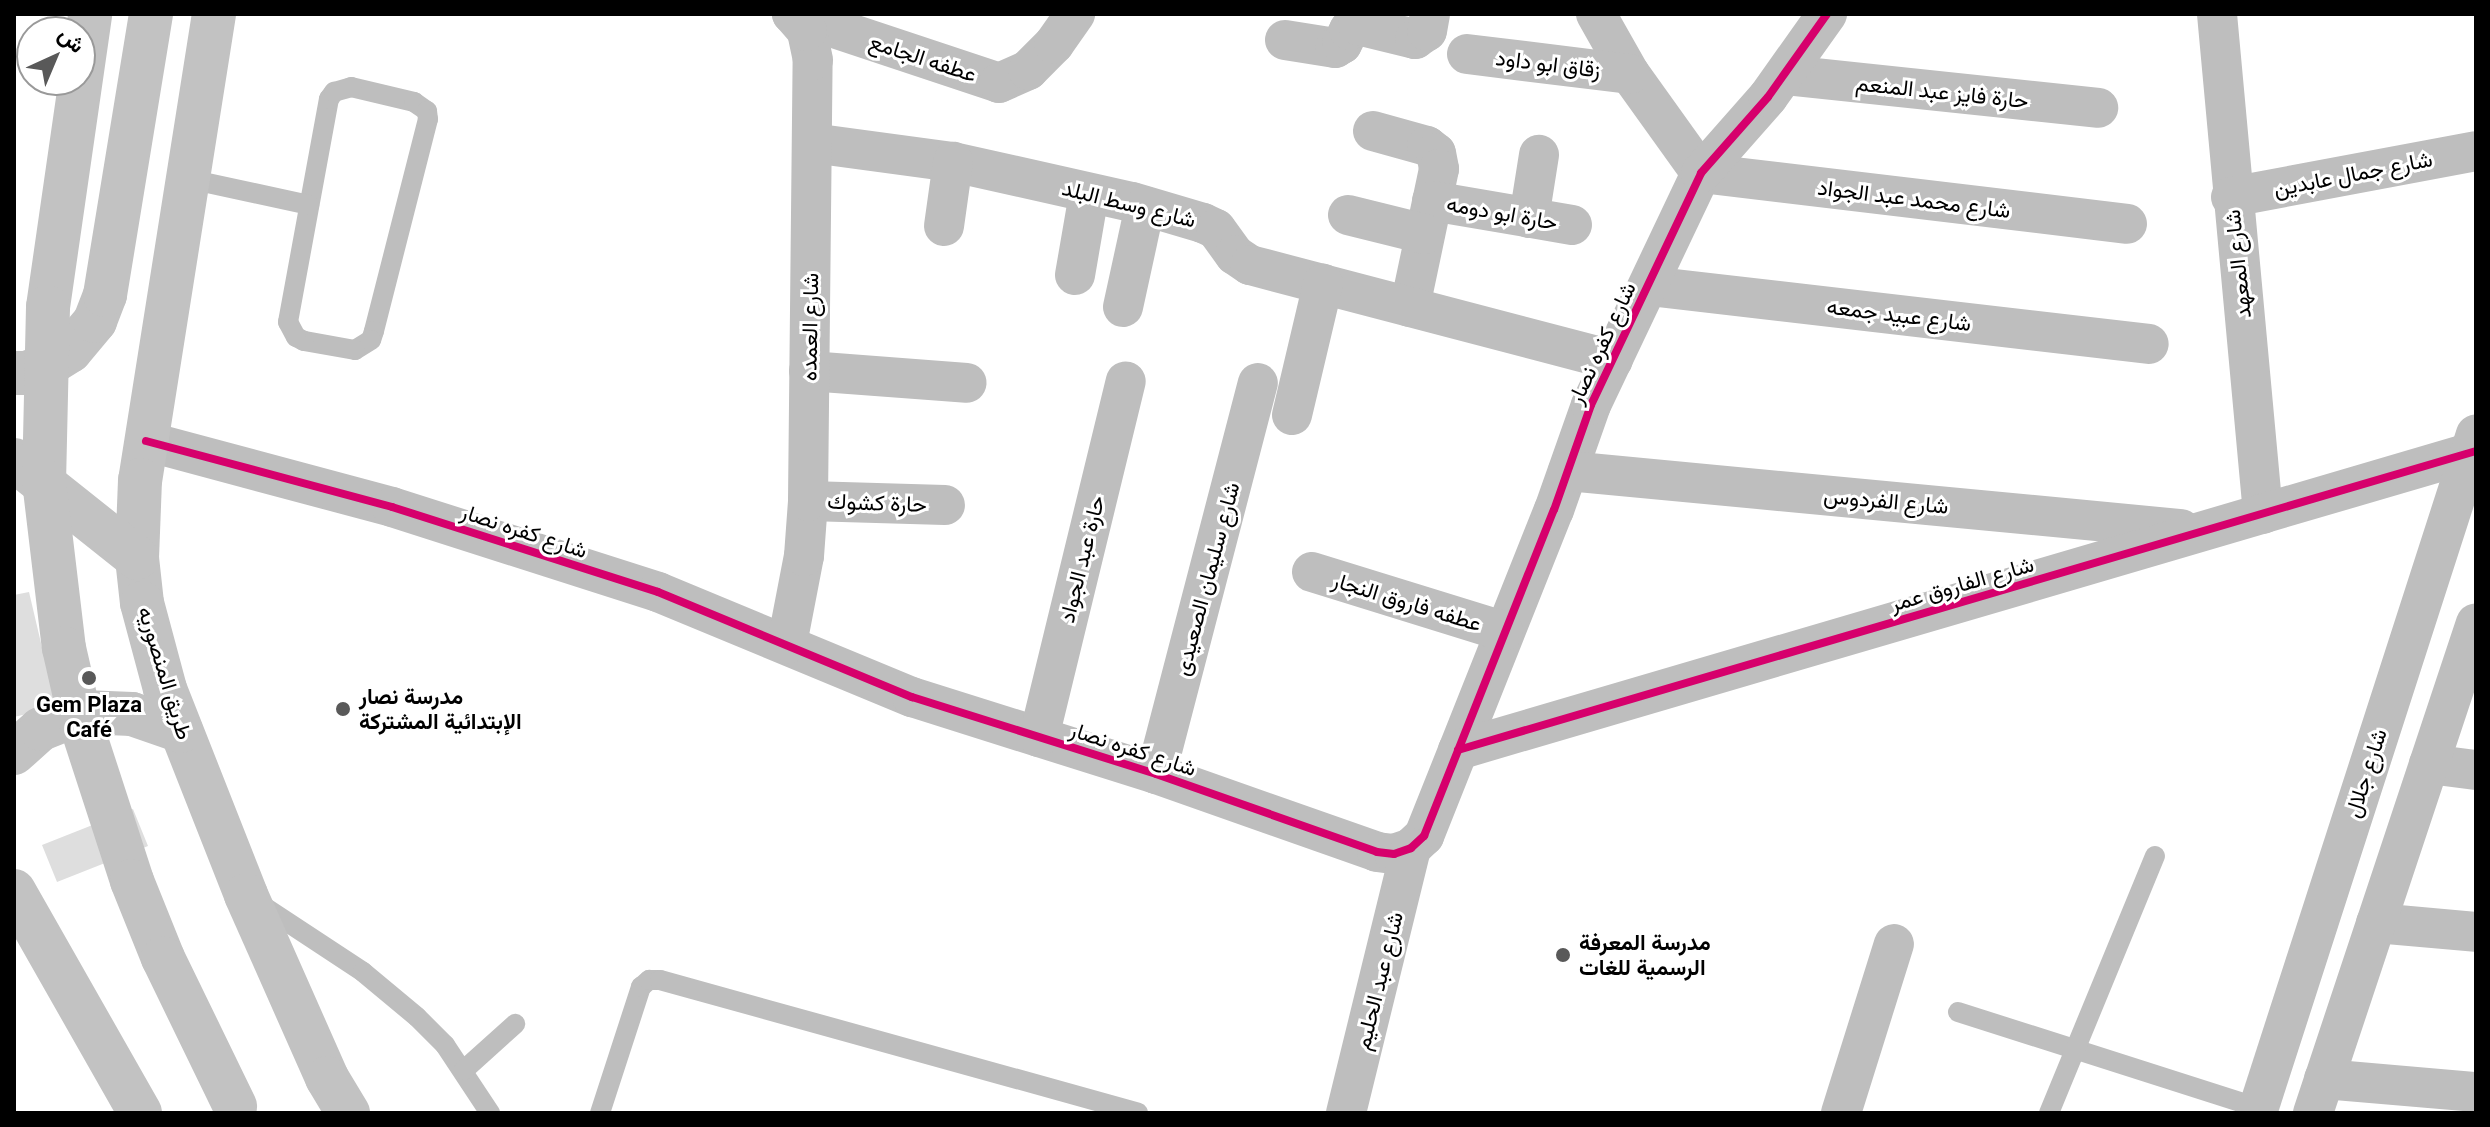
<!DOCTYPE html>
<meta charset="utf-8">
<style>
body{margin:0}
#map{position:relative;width:2490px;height:1127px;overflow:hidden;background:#fff;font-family:Roboto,Vazirmatn,sans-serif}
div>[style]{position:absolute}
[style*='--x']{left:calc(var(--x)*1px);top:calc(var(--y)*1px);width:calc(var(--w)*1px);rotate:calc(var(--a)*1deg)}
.building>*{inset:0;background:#dedede}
.service>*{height:20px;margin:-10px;padding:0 10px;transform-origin:10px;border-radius:10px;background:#bebebe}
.minor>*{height:40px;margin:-20px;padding:0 20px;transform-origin:20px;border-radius:20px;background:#bebebe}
.secondary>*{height:44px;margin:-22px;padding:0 22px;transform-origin:22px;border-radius:22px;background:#c2c2c2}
.secondary-bridge>*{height:44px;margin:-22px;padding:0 22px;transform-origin:22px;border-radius:22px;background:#c2c2c2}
.cycleway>*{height:8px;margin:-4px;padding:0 4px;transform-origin:4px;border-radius:4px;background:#d6006c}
.dots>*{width:22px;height:22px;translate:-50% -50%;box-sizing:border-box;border:4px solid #fff;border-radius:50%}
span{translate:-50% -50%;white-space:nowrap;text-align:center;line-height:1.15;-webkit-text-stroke:6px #fff;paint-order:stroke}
.street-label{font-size:22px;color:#000}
.poi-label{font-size:22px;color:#000;font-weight:700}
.left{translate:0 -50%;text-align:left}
.frame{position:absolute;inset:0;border:16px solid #000;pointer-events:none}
.north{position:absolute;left:16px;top:16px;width:80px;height:80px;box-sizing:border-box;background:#fff;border:2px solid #999;border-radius:50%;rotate:44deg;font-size:22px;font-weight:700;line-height:32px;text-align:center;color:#000}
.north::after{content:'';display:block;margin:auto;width:28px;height:36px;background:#595959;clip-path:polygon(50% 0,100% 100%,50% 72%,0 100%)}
</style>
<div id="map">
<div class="building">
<div style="clip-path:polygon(29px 592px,56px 707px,14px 717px,14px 595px)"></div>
<div style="clip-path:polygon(133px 809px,148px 846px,57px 882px,42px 845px)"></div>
</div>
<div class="service">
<div style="--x:351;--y:87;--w:65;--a:13.4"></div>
<div style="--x:414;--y:102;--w:16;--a:35"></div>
<div style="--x:427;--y:111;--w:8;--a:83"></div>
<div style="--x:428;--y:119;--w:219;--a:104.3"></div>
<div style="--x:374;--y:331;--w:9;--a:108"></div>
<div style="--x:371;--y:340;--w:19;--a:148"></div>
<div style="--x:355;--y:350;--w:52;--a:-170"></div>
<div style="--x:304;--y:341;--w:9;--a:-153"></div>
<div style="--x:296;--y:337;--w:17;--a:-118"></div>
<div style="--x:288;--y:322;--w:227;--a:-79.6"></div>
<div style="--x:329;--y:99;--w:9;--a:-54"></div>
<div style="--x:334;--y:92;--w:18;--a:-16"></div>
<div style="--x:189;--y:179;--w:123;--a:12.2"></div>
<div style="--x:257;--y:902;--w:127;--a:33.4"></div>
<div style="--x:363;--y:972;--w:70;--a:39.8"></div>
<div style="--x:417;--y:1017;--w:40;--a:45"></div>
<div style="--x:445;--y:1045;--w:82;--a:56.5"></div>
<div style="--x:1958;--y:1012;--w:315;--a:17.7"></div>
<div style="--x:464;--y:1070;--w:69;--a:-42"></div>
<div style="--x:600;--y:1113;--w:133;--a:-72"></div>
<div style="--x:641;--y:987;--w:11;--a:-41"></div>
<div style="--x:649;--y:980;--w:11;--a:0"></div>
<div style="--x:660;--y:980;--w:496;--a:15.5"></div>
<div style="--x:2049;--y:1113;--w:278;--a:-67.6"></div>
</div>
<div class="minor">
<div style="--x:792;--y:14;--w:218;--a:18.4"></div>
<div style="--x:999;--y:83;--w:32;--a:-24"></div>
<div style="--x:1028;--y:70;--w:37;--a:-45"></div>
<div style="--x:1054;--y:44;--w:37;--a:-55"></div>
<div style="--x:1596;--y:14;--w:69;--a:60.5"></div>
<div style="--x:1630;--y:74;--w:122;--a:54.4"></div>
<div style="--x:2217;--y:14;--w:502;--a:84.74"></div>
<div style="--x:1285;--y:40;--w:51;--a:9.1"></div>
<div style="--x:1335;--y:48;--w:8;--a:-30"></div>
<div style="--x:1342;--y:44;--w:16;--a:-63"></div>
<div style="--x:1349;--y:30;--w:10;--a:-29"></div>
<div style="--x:1358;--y:25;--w:59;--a:13.8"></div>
<div style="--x:1415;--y:39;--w:14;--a:-34"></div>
<div style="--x:1427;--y:31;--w:17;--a:-80"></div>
<div style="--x:1467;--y:54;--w:164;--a:7"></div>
<div style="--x:1786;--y:75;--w:314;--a:6"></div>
<div style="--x:1373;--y:131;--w:56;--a:15.5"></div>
<div style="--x:1427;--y:146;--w:11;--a:38"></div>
<div style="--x:1436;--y:153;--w:16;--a:79"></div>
<div style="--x:1439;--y:169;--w:141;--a:101.9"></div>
<div style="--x:812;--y:143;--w:142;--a:7.7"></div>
<div style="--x:953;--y:162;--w:183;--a:12.6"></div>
<div style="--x:1132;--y:202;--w:74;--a:16.5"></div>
<div style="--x:1203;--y:223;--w:14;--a:25"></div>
<div style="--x:1216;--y:229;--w:32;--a:54"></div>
<div style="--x:1235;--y:255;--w:18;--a:34"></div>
<div style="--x:1250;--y:265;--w:375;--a:14.7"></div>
<div style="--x:1701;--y:173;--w:429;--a:6.8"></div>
<div style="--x:2231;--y:197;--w:249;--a:-10.6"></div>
<div style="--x:1432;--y:201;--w:142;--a:9.7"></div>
<div style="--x:1348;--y:215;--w:79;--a:13.9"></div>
<div style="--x:1529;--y:218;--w:64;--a:-81"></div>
<div style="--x:944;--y:226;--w:65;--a:-82"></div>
<div style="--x:1075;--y:275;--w:82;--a:-80.2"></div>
<div style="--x:1649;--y:286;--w:503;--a:6.62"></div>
<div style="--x:1123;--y:307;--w:103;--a:-77.7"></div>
<div style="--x:809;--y:371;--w:158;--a:4.3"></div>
<div style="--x:1292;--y:415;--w:135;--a:-76.7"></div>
<div style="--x:146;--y:441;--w:255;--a:15"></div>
<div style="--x:392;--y:507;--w:279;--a:17.7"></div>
<div style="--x:658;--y:592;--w:275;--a:22.5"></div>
<div style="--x:912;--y:697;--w:256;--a:17.5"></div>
<div style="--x:1156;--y:774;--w:234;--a:19.4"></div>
<div style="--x:1377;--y:852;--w:17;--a:7"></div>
<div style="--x:1394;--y:854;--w:18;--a:-19"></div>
<div style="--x:1411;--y:848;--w:18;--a:-43"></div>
<div style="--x:1424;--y:836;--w:351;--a:-68.3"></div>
<div style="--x:1554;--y:510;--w:111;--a:-70.6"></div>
<div style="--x:1591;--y:405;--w:257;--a:-64.6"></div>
<div style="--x:1701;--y:173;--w:101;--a:-48.6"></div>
<div style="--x:1768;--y:97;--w:102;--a:-54.6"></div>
<div style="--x:1568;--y:471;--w:616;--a:5.41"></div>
<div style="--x:808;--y:501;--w:137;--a:1.7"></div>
<div style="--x:1312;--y:572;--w:200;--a:17.2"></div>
<div style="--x:787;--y:644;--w:90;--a:-79.1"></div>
<div style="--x:804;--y:556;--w:55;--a:-85.8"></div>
<div style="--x:808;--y:501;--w:441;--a:-89.4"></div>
<div style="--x:813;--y:60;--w:30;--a:-102"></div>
<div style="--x:807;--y:31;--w:23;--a:-131"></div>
<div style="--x:1039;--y:737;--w:366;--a:-76.3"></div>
<div style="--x:1458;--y:750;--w:1061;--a:-16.37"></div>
<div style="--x:2429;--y:764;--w:47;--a:7.3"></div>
<div style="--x:1156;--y:774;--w:404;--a:-75.4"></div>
<div style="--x:2376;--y:923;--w:100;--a:5.1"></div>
<div style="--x:2324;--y:1079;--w:153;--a:4.9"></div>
<div style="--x:1346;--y:1113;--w:273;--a:-76.2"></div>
<div style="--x:1841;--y:1113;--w:177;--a:-72.6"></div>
<div style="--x:2257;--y:1113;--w:713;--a:-72.12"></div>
<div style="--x:2313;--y:1113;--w:516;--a:-71.6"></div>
</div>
<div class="secondary">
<div style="--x:214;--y:14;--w:472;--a:99"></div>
<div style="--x:140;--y:480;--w:78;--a:92.2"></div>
<div style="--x:137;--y:558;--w:45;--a:83.7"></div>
<div style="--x:142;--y:603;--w:89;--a:75"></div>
<div style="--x:165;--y:689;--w:221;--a:68.5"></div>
<div style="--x:246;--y:895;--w:200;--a:66.1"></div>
<div style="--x:327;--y:1078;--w:41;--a:59"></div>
<div style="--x:48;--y:307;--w:296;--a:-81.8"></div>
<div style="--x:14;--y:373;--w:13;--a:0"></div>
<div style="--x:27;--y:373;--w:24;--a:-22"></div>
<div style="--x:49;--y:364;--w:25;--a:-32"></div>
<div style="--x:70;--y:351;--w:39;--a:-50"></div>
<div style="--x:95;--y:321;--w:28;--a:-69"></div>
<div style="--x:105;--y:295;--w:285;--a:-80.7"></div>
<div style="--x:14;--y:460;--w:157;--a:38.5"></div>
<div style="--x:14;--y:753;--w:36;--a:-42"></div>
<div style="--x:41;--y:729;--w:46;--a:-21.6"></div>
<div style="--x:84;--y:712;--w:48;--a:2.4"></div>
<div style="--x:132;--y:714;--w:52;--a:19.1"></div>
<div style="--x:14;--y:891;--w:255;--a:60.4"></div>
</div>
<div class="secondary-bridge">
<div style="--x:48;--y:307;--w:174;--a:91.3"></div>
<div style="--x:44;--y:481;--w:168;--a:83.2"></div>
<div style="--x:64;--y:648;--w:81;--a:77.2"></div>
<div style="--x:82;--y:727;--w:162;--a:72"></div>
<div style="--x:132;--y:881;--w:83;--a:68.1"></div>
<div style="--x:163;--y:958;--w:165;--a:64.1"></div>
</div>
<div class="cycleway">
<div style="--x:146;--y:441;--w:255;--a:15"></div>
<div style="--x:392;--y:507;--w:279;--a:17.7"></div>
<div style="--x:658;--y:592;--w:275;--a:22.5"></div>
<div style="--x:912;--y:697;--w:256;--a:17.5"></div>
<div style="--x:1156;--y:774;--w:234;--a:19.4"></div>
<div style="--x:1377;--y:852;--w:17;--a:7"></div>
<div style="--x:1394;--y:854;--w:18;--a:-19"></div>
<div style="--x:1411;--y:848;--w:18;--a:-43"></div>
<div style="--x:1424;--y:836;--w:351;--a:-68.3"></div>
<div style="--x:1554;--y:510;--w:111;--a:-70.6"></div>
<div style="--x:1591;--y:405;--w:257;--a:-64.6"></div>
<div style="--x:1701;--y:173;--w:101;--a:-48.6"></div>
<div style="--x:1768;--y:97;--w:102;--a:-54.6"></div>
<div style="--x:1458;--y:750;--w:1061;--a:-16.37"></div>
</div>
<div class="dots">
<div style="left:89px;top:678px;background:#595959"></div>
<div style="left:343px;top:709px;background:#595959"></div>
<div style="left:1563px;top:955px;background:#595959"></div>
</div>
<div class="street-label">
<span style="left:923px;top:58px;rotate:18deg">عطفه الجامع</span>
<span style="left:1548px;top:64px;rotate:7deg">زقاق ابو داود</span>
<span style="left:1942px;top:92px;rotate:6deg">حارة فايز عبد المنعم</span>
<span style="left:2353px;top:174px;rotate:-11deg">شارع جمال عابدين</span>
<span style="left:1914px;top:199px;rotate:7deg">شارع محمد عبد الجواد</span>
<span style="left:1129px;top:204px;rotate:14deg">شارع وسط البلد</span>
<span style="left:1502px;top:213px;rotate:10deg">حارة ابو دومه</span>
<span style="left:2238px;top:264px;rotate:-96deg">شارع المعهد</span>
<span style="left:1899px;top:315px;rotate:7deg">شارع عبيد جمعه</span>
<span style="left:810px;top:327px;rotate:-89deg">شارع العمده</span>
<span style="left:1602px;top:343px;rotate:-65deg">شارع كفره نصار</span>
<span style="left:1886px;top:501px;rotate:5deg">شارع الفردوس</span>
<span style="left:877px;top:503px;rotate:2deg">حارة كشوك</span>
<span style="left:524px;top:531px;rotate:18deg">شارع كفره نصار</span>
<span style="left:1082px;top:559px;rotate:-76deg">حارة عبد الجواد</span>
<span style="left:1207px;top:579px;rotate:-75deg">شارع سليمان الصعيدى</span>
<span style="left:1962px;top:584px;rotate:-16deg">شارع الفاروق عمر</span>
<span style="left:1407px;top:602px;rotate:17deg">عطفه فاروق النجار</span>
<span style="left:165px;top:673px;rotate:73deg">طريق المنصوريه</span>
<span style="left:1133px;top:749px;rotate:18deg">شارع كفره نصار</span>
<span style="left:2366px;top:773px;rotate:-72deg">شارع جلال</span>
<span style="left:1379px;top:981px;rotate:-76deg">شارع عبد الحليم</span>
</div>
<div class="poi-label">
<span class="left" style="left:359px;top:709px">مدرسة نصار<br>الإبتدائية المشتركة</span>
<span style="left:89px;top:717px">Gem Plaza<br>Café</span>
<span class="left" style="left:1579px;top:955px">مدرسة المعرفة<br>الرسمية للغات</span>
</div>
<div class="frame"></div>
<div class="north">ش</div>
</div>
